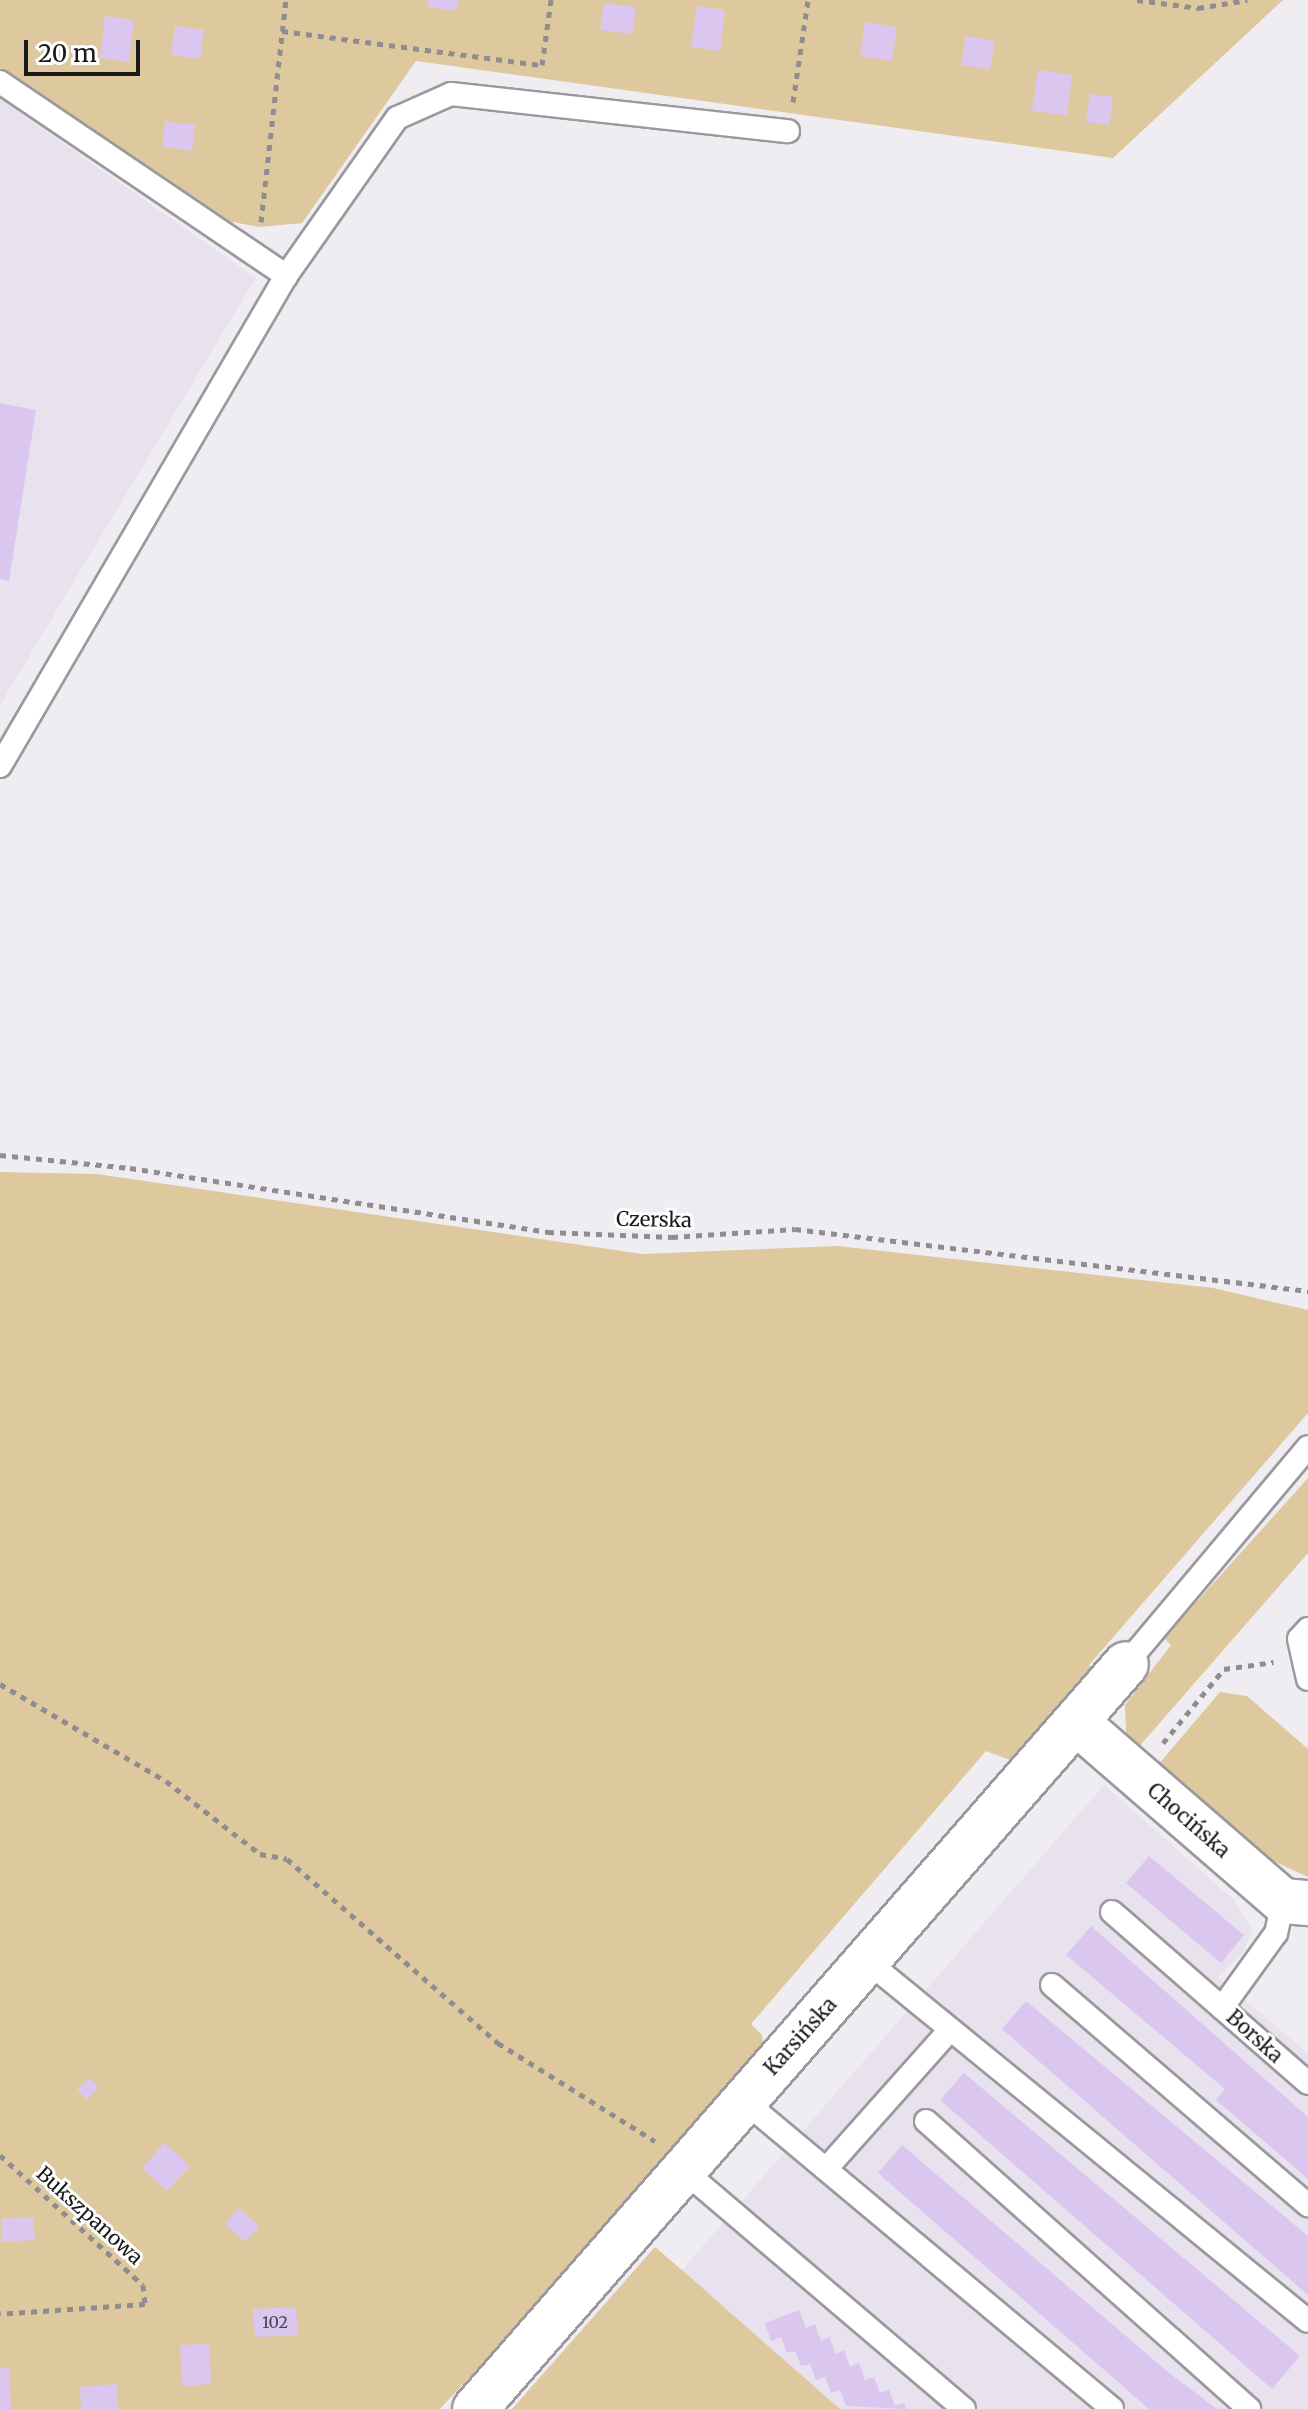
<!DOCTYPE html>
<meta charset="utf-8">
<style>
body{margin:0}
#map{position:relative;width:1308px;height:2409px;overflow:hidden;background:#efedf2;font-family:Merriweather,serif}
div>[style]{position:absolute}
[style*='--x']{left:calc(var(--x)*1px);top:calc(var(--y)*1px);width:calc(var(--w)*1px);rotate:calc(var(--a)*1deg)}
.built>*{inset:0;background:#e8e2ee}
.green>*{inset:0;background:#dec89e}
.building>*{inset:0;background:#dbc6f0}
.path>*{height:5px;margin-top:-2.5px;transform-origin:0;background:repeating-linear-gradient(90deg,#8f8d90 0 6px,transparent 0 12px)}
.roads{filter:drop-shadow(2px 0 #9b999d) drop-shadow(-2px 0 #9b999d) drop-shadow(0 2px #9b999d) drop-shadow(0 -2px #9b999d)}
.service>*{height:22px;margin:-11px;padding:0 11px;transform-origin:11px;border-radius:11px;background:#fff}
.minor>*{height:44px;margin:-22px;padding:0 22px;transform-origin:22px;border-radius:22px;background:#fff}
span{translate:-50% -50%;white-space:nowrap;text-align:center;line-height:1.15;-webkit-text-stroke:6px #fff;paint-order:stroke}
.number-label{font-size:16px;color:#4a4450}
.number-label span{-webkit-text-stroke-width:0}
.street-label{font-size:20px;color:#1a191a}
.scale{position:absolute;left:24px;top:40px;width:116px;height:36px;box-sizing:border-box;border:4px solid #1a191a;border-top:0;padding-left:10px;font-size:24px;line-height:28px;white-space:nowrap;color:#1a191a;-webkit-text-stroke:6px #fff;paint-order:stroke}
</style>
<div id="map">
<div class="built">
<div style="clip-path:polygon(0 99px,256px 278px,0 705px)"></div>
<div style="clip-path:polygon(1104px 1785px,1234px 1900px,1253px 1931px,1243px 1953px,1218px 1977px,1308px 2053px,1308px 2409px,840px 2409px,682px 2270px)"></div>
</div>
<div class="green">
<div style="clip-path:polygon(0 0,1283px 0,1113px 158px,416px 61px,302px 223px,260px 227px,216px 219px,0 68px)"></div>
<div style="clip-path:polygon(0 1172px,97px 1174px,642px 1254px,838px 1246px,1213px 1288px,1308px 1310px,1308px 1413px,1089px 1665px,1096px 1672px,1013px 1761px,986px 1751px,751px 2024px,762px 2035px,763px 2047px,614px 2222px,440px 2409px,0 2409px)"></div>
<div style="clip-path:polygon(1308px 1478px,1308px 1553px,1137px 1749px,1126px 1732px,1125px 1705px,1171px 1645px,1164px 1638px)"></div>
<div style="clip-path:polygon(1220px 1692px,1247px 1696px,1308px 1749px,1308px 1877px,1254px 1852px,1157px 1766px)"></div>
<div style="clip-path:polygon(655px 2247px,682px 2270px,840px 2409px,512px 2409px)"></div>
</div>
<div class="building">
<div style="clip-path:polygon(428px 0,458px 0,456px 11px,427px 7px)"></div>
<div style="clip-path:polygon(604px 3px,636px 7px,632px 34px,600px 30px)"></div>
<div style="clip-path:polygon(697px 6px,725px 10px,720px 51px,691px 47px)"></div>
<div style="clip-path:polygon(105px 16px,134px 20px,129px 62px,100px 58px)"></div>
<div style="clip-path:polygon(865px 22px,897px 27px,892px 61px,860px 56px)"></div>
<div style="clip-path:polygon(175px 26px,204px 30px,200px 59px,171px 55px)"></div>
<div style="clip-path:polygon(966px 36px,995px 41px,990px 69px,961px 65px)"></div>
<div style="clip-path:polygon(1038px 70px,1072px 75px,1067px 115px,1032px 111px)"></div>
<div style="clip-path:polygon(1090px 94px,1113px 97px,1109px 125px,1086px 122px)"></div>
<div style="clip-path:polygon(165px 121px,195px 125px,192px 151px,162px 146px)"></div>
<div style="clip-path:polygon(0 403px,36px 410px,9px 581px,0 579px)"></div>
<div style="clip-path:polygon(1149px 1856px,1244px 1935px,1221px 1963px,1126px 1883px)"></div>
<div style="clip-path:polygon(1091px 1926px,1308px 2117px,1308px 2179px,1216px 2100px,1225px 2089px,1066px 1955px)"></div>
<div style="clip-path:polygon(1026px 2001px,1308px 2236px,1308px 2295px,1002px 2029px)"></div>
<div style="clip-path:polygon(964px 2073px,1300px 2356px,1272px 2389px,940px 2100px)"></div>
<div style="clip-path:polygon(89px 2078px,98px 2087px,87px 2099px,77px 2090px)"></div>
<div style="clip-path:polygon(164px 2143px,190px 2166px,167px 2191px,142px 2168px)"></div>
<div style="clip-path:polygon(902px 2145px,1168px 2372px,1217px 2409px,1149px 2409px,878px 2173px)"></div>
<div style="clip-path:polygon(239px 2208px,259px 2226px,245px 2242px,225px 2224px)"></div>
<div style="clip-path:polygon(33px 2217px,35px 2240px,2px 2242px,1px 2219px)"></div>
<div style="clip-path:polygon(296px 2307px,298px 2335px,255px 2337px,253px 2309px)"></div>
<div style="clip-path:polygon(799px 2310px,806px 2328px,815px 2324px,821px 2341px,829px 2337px,836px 2354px,844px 2350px,850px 2367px,859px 2363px,865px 2380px,874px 2377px,880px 2393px,889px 2390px,895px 2406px,904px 2403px,906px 2409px,846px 2406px,840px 2390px,831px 2393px,825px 2377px,816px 2380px,810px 2364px,801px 2366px,795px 2351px,787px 2353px,781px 2337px,771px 2341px,765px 2323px)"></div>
<div style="clip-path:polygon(209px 2344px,211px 2384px,182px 2386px,180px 2345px)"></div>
<div style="clip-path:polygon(9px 2367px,11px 2409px,0 2409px,0 2368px)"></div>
<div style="clip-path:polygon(117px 2384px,118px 2409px,81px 2409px,80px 2387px)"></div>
</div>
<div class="path">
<div style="--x:1137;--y:0;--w:62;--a:7.5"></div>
<div style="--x:1198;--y:8;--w:50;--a:-9.3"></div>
<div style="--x:282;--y:31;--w:262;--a:7.5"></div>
<div style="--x:542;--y:65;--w:66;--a:-82.1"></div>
<div style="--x:793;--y:102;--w:103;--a:-81.6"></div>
<div style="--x:261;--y:222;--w:223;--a:-83.6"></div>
<div style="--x:0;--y:1155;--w:131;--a:5.7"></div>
<div style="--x:130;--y:1168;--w:423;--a:8.7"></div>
<div style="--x:548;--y:1232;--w:124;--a:2.3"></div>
<div style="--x:672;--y:1237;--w:123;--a:-3.7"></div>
<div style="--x:795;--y:1229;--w:517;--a:6.89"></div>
<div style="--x:0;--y:1684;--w:192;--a:30.3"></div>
<div style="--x:166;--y:1781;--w:119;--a:37.8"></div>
<div style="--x:260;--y:1854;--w:27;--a:10"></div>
<div style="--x:287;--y:1859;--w:280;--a:41.1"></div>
<div style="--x:498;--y:2043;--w:185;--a:32"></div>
<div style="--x:1163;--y:1743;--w:96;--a:-50.5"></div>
<div style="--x:1224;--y:1669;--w:50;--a:-8"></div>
<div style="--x:0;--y:2155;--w:193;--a:42.3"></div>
<div style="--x:143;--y:2285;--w:19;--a:84"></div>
<div style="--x:145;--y:2304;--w:145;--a:176.1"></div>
</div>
<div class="roads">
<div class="service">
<div style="--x:0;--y:82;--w:346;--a:34.1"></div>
<div style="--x:0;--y:766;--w:567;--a:-59.73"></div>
<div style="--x:286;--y:276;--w:193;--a:-54.9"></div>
<div style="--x:397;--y:118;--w:59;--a:-24"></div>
<div style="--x:451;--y:94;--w:339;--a:6.3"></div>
<div style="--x:1308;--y:1629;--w:13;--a:132"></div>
<div style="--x:1299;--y:1639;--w:41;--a:77.3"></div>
<div style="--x:1126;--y:1664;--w:283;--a:-50"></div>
<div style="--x:1283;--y:1901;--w:33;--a:102"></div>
<div style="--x:1276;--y:1933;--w:92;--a:125.8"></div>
<div style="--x:1222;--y:2008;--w:114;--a:41.1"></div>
<div style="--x:1112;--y:1912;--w:146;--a:41.1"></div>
<div style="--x:867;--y:1961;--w:569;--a:39.23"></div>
<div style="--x:1052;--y:1985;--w:338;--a:40.7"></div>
<div style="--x:743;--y:2100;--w:481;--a:39.9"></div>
<div style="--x:926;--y:2121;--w:433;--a:41.7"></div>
<div style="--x:826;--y:2169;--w:183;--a:-48.3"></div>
<div style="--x:683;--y:2170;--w:369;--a:40.4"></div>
</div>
<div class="minor">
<div style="--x:1076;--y:1722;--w:274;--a:40.9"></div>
<div style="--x:1283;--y:1901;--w:25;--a:5"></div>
<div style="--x:475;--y:2409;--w:989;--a:-48.85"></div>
</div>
</div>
<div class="number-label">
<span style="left:275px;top:2322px">102</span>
</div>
<div class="street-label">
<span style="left:654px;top:1219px;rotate:1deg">Czerska</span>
<span style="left:1189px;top:1820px;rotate:41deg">Chocińska</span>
<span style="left:800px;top:2036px;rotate:-48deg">Karsińska</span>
<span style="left:1255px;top:2036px;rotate:42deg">Borska</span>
<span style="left:90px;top:2215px;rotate:42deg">Bukszpanowa</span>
</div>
<div class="scale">20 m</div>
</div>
